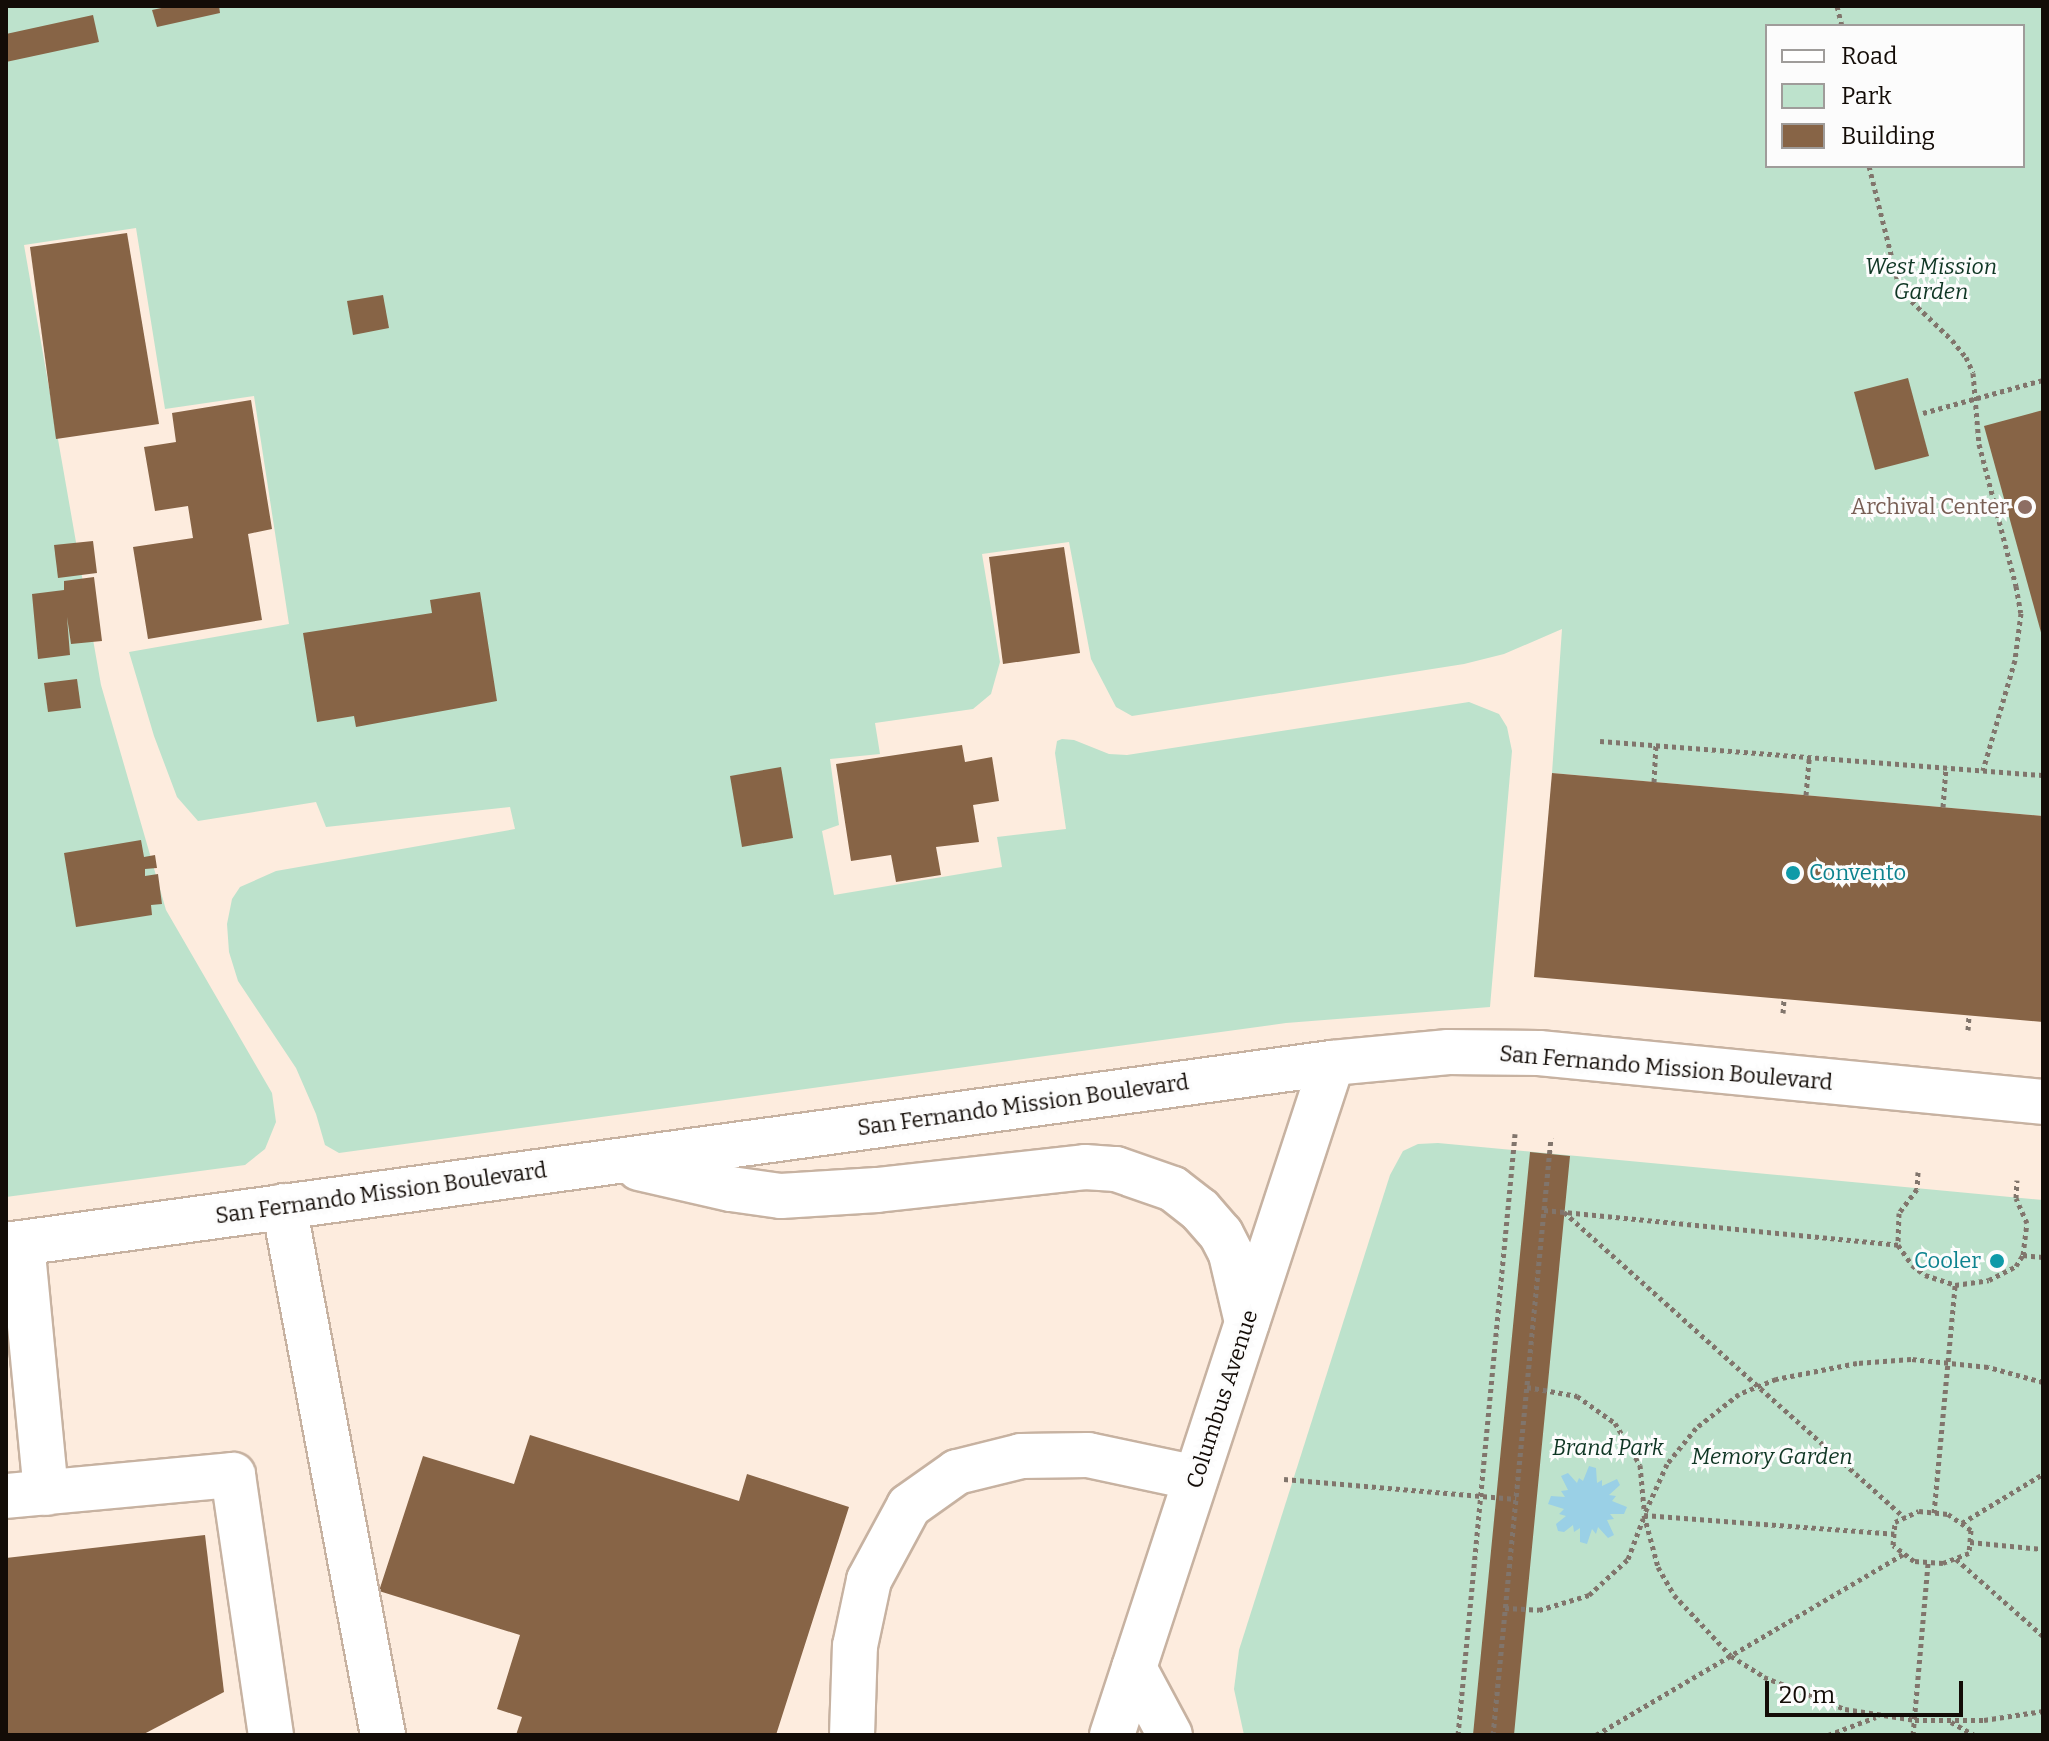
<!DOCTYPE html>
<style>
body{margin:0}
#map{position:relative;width:2049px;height:1741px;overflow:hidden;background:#fdecde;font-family:Bitter,serif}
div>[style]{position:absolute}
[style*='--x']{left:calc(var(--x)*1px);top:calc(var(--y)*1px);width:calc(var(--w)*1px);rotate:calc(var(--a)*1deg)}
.green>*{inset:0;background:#bde2cc}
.water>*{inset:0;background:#9ad0e6}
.building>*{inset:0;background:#876446}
.round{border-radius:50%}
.path>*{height:5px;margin-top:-2.5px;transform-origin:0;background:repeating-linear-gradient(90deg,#81756c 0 4px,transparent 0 8px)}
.roads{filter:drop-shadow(2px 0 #c7b2a1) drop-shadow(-2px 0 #c7b2a1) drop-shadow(0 2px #c7b2a1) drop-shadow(0 -2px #c7b2a1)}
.minor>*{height:44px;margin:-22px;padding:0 22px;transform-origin:22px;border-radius:22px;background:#fff}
.major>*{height:44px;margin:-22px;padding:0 22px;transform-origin:22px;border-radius:22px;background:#fff}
.dots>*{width:22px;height:22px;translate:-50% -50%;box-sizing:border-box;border:4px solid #fcfcfc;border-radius:50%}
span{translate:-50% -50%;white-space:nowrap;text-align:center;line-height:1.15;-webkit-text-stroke:6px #fcfcfc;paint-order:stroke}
.park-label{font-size:22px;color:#0f3624;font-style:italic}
.education-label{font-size:22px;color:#785e54}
.right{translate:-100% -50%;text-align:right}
.culture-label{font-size:22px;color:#0d838f}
.left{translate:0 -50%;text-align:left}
.street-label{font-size:22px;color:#130c07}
.frame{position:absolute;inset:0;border:8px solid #130c07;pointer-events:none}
.legend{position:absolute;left:1765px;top:24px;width:260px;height:144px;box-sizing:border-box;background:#fcfcfc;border:2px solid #9f9c9a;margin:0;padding:10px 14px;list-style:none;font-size:24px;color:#130c07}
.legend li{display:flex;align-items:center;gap:16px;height:40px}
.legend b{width:40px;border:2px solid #9f9c9a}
.scale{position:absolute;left:1765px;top:1681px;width:198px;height:36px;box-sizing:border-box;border:4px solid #130c07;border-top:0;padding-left:10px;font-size:24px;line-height:28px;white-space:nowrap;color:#130c07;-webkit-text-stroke:6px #fcfcfc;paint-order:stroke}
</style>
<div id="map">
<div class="green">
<div style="clip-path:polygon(evenodd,6px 6px,2043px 6px,2043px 816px,1552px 773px,1562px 629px,1504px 654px,1464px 664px,1132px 716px,1116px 707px,1091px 659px,1069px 542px,982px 554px,1000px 662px,991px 694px,973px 709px,875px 723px,880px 754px,830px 759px,839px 825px,822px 831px,834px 895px,1002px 867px,997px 837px,1066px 829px,1055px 753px,1057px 741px,1062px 739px,1074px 740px,1109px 754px,1127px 755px,1469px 702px,1499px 714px,1507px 727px,1512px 751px,1490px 1007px,1286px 1023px,339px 1153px,325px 1145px,316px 1114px,296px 1068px,238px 981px,229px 952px,227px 924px,232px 899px,240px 887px,276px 871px,515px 829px,510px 807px,326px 827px,316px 802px,198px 821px,177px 797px,154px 736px,129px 652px,289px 624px,254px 396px,165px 409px,136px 228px,24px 245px,101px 685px,166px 910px,272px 1093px,276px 1122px,265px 1149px,245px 1165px,6px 1197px,6px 6px,1767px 26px,2023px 26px,2023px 166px,1767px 166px,1767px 26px)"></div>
<div style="clip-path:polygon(1438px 1143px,2043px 1200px,2043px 1735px,1244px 1735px,1234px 1689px,1239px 1650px,1390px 1175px,1403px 1151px,1418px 1144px)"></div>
</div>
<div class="water">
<div style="clip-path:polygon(1589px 1466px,1596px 1468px,1597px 1483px,1602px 1480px,1602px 1486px,1617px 1479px,1620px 1485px,1609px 1495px,1616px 1496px,1612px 1501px,1627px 1507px,1624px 1514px,1610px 1514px,1614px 1519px,1607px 1520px,1614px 1535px,1608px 1538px,1598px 1527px,1596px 1534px,1592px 1529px,1587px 1544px,1580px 1542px,1580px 1528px,1574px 1532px,1573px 1525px,1564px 1532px,1558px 1531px,1556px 1524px,1566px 1516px,1559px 1514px,1564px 1509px,1548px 1504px,1551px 1496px,1565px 1497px,1561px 1491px,1568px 1490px,1561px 1476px,1568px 1473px,1577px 1483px,1579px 1478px,1583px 1481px)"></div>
</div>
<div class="building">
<div style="clip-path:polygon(171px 6px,219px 6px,220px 13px,157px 27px,152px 10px)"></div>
<div style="clip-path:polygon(93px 15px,99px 42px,6px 62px,6px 34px)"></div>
<div style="clip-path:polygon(127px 233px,159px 424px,56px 439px,30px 247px)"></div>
<div style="clip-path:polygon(383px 295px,389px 328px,353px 335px,347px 301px)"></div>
<div style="clip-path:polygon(1908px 378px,1929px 456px,1875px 470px,1854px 392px)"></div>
<div style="clip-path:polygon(251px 400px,272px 529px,248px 534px,262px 620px,148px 639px,133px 547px,193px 538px,188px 506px,155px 511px,144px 447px,176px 442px,172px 413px)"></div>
<div style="clip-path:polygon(2043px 410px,2043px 636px,2042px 636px,1984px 426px)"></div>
<div style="clip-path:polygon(93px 541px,97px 573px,58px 578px,54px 545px)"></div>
<div style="clip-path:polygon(1064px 547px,1080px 653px,1003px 664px,989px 557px)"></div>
<div style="clip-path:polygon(94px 577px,102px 641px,71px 644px,67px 617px,70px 655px,38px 659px,32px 594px,64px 590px,64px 581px)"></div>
<div style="clip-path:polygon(480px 592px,497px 701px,356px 727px,354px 716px,317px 722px,303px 633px,432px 613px,430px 600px)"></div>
<div style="clip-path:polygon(77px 679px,81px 708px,48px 712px,44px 683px)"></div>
<div style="clip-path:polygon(962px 745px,965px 762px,992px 757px,999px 801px,973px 805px,979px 842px,936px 847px,941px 875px,896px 882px,891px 855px,851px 861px,836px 764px)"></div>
<div style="clip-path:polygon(781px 767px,793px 838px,742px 847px,730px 776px)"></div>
<div style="clip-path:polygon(1552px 773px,2043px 816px,2043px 1022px,1534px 977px)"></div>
<div style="clip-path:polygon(141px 840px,144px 857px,155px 855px,157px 868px,145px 869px,145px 876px,158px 874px,162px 904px,151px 905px,152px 915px,76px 927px,64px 853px)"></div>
<div style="clip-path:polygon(1530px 1152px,1570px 1156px,1526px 1609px,1514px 1735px,1473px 1735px)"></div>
<div class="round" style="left:1988px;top:1252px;width:18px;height:18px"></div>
<div style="clip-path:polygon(530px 1435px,739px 1501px,747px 1474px,849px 1507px,776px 1735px,516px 1735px,522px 1717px,497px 1709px,520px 1635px,379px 1591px,423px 1456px,514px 1484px)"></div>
<div style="clip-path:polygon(205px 1535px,224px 1692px,142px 1735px,6px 1735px,6px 1558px)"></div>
</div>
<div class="path">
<div style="--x:1837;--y:6;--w:21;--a:76"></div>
<div style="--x:1869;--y:166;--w:128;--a:76"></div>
<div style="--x:1900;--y:290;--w:72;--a:43.9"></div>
<div style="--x:1952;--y:340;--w:22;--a:51"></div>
<div style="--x:1966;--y:357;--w:17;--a:66"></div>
<div style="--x:1973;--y:373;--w:71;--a:85.2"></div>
<div style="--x:1979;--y:444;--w:147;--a:75.4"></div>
<div style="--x:2016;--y:586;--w:27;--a:80"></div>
<div style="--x:2021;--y:613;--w:47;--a:97.3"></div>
<div style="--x:2015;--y:660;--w:115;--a:106.2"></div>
<div style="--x:1923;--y:413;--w:124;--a:-15.4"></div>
<div style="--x:1600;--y:741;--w:444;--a:4.4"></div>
<div style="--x:1654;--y:782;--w:37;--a:-87"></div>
<div style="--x:1806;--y:795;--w:38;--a:-85"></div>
<div style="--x:1943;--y:807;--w:40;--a:-85.7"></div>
<div style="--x:1783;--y:1013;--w:15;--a:-86"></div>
<div style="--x:1968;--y:1030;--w:14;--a:-86"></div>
<div style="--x:1918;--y:1172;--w:17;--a:93"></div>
<div style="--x:1917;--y:1189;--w:30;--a:127"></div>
<div style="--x:1899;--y:1213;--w:32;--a:92"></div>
<div style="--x:1898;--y:1245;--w:24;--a:55"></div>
<div style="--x:1912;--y:1265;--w:16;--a:38"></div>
<div style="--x:1925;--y:1275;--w:32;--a:18"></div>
<div style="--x:1955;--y:1285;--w:34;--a:-8"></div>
<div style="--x:1989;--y:1280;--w:30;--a:-27"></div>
<div style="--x:2016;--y:1266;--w:13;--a:-58"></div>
<div style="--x:2023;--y:1255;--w:32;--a:-83"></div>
<div style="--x:2027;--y:1223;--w:27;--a:-114"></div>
<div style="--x:2016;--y:1198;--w:18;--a:-87"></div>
<div style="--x:1544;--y:1210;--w:356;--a:5.6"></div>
<div style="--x:1564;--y:1212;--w:458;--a:41.9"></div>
<div style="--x:2023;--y:1255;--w:20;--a:6"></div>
<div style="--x:2043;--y:1382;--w:57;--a:-164.7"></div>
<div style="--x:1988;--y:1367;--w:77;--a:-174.1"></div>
<div style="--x:1911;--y:1359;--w:54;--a:175.8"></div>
<div style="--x:1857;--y:1363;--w:83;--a:168.8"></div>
<div style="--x:1776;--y:1379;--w:40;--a:158"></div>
<div style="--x:1739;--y:1394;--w:55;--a:141.7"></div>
<div style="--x:1696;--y:1428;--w:46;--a:128.9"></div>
<div style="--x:1667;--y:1464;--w:56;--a:114.3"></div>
<div style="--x:1644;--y:1515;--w:54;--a:74.9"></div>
<div style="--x:1658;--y:1567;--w:32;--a:60"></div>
<div style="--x:1674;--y:1595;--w:83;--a:46.9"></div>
<div style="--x:1731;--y:1656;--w:39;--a:32"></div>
<div style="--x:1764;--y:1677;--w:87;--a:21.6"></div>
<div style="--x:1845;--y:1709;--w:71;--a:8.9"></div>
<div style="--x:1915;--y:1720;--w:69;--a:0"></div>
<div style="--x:1984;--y:1720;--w:60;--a:-8.7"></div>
<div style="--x:1527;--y:1387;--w:51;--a:10.2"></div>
<div style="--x:1577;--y:1396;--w:47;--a:35.4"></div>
<div style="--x:1615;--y:1423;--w:49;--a:59.2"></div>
<div style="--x:1640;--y:1465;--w:44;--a:84.8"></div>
<div style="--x:1284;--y:1479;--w:233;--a:4.9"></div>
<div style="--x:1919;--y:1511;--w:29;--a:6"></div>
<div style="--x:1948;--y:1514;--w:28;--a:35"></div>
<div style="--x:1971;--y:1530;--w:23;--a:95"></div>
<div style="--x:1969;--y:1553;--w:28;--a:159"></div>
<div style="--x:1943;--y:1563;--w:29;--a:-176"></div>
<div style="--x:1914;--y:1561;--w:26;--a:-143"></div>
<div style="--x:1893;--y:1545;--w:23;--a:-85"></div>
<div style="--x:1895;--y:1522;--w:26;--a:-25"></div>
<div style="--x:1934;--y:1513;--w:229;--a:-84.7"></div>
<div style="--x:1644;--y:1515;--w:251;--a:4.3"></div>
<div style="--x:1962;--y:1523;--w:95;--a:-31.2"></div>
<div style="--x:1970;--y:1542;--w:73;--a:5.5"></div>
<div style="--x:1956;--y:1559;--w:116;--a:41.5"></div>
<div style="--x:1505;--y:1608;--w:34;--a:3"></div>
<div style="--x:1539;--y:1610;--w:52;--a:-16.7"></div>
<div style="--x:1589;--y:1595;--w:53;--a:-42.7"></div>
<div style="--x:1628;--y:1559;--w:43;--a:-69.4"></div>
<div style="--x:1951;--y:1722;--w:26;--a:29"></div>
<div style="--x:1458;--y:1735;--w:604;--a:-84.58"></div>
<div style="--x:1493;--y:1735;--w:600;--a:-84.45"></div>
<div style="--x:1596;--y:1735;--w:356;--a:-30.5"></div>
<div style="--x:1828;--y:1735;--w:51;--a:-20.6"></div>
<div style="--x:1913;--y:1735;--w:174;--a:-85"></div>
</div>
<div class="roads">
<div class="minor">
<div style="--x:284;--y:1206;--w:538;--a:79.4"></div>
<div style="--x:22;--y:1243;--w:251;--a:84.5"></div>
<div style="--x:6;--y:1496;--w:228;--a:-5.3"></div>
<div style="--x:233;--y:1475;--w:263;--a:81.7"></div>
<div style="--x:852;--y:1735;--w:89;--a:-88.1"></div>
<div style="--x:855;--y:1646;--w:67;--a:-78"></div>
<div style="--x:869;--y:1580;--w:84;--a:-61.6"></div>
<div style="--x:909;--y:1506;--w:59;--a:-35.3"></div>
<div style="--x:957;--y:1472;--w:66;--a:-14"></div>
<div style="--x:1021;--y:1456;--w:67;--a:-0.9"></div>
<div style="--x:1088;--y:1455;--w:110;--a:12"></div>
</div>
<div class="major">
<div style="--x:639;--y:1168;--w:94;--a:12.9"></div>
<div style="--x:731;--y:1189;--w:50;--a:8"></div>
<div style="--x:781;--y:1196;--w:96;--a:-3.6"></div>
<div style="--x:877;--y:1190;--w:209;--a:-6.3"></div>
<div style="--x:1085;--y:1167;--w:31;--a:4"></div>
<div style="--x:1116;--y:1169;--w:60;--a:19.3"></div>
<div style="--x:1173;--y:1189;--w:34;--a:38"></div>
<div style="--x:1200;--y:1210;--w:32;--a:49"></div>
<div style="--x:1221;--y:1234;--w:22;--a:63"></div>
<div style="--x:1231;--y:1254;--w:70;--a:76.8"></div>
<div style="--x:6;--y:1245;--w:1338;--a:-7.82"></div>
<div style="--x:1332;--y:1063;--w:117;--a:-5.4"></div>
<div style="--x:1448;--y:1052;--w:91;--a:0.6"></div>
<div style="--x:1539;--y:1053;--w:506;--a:5.55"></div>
<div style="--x:1134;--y:1668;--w:76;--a:61.8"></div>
<div style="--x:1112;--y:1735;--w:707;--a:-71.87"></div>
</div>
</div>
<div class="dots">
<div style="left:2025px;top:507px;background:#8d6e63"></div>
<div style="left:1793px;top:873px;background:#0f9aa8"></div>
<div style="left:1997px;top:1261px;background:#0f9aa8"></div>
</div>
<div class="park-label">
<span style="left:1931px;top:279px">West Mission<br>Garden</span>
<span style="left:1608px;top:1448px">Brand Park</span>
<span style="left:1772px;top:1457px">Memory Garden</span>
</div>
<div class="education-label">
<span class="right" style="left:2009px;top:507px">Archival Center</span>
</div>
<div class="culture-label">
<span class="left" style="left:1809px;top:873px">Convento</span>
<span class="right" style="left:1981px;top:1261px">Cooler</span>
</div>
<div class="street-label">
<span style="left:1666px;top:1068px;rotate:5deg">San Fernando Mission Boulevard</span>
<span style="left:1023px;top:1105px;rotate:-8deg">San Fernando Mission Boulevard</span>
<span style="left:381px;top:1193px;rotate:-8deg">San Fernando Mission Boulevard</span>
<span style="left:1222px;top:1399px;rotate:-72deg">Columbus Avenue</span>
</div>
<div class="frame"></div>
<ul class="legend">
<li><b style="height:10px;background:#fff"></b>Road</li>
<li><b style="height:22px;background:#bde2cc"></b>Park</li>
<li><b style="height:22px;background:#876446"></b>Building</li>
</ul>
<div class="scale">20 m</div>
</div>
